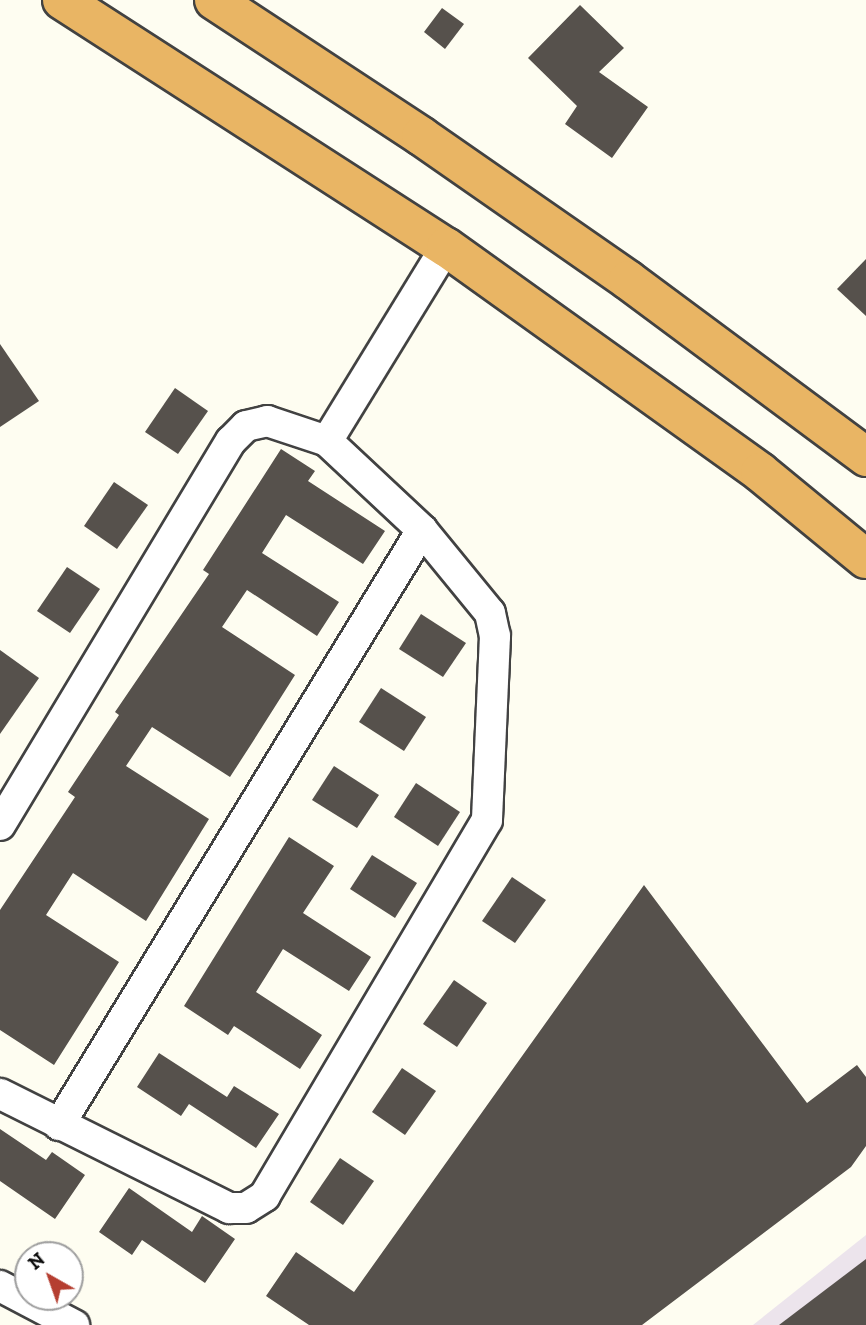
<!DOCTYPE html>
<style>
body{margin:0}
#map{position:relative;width:866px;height:1325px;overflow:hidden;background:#fefdf1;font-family:"Zilla Slab",serif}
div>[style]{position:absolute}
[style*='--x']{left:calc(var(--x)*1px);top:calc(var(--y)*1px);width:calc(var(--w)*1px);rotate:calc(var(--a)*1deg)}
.industrial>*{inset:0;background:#ece4ec}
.building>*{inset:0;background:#56514c}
.roads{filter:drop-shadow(2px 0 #424242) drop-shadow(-2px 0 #424242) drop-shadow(0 2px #424242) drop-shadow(0 -2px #424242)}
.minor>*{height:30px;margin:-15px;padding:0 15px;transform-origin:15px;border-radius:15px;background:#fff}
.highway>*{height:38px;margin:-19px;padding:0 19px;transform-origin:19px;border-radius:19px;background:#e9b564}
span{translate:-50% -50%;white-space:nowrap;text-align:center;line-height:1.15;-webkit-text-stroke:7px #fff;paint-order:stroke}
.north{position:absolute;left:14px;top:1241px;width:70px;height:70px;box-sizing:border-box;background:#fff;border:2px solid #9f9f9f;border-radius:50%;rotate:320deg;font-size:19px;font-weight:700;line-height:28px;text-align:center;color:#0f0f0f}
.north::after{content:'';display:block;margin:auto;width:24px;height:32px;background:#b53e30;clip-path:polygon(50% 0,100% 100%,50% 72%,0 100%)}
</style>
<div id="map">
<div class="industrial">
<div style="clip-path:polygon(866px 1235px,866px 1325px,753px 1325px)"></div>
</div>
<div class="building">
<div style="clip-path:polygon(580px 5px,624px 48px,599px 72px,648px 107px,612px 158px,565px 124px,577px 106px,528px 58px)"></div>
<div style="clip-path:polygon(442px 8px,464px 24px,445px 49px,424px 32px)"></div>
<div style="clip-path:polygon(866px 259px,866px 316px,837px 289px)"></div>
<div style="clip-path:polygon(0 344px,39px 401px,0 427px)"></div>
<div style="clip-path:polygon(175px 388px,208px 411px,178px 454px,145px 432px)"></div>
<div style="clip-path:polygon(281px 449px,315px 471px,308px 481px,385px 531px,363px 564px,286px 515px,262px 553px,339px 602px,317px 636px,247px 590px,222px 627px,295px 675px,252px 743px,230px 777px,152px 727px,126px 766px,209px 819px,146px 921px,73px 873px,46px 915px,119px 962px,54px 1065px,0 1030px,0 910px,75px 797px,68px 792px,119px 715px,115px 712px,209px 574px,203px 570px)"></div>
<div style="clip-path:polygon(114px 482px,148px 505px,117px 549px,84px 526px)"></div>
<div style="clip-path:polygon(67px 567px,100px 589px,70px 633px,37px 611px)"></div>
<div style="clip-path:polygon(421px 614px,466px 643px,443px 677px,399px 649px)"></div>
<div style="clip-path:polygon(0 650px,39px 678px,0 734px)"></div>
<div style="clip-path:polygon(381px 688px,426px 717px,404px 751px,359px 722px)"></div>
<div style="clip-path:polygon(334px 766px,379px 795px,357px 828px,312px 800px)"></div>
<div style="clip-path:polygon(416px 783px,460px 812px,438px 846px,394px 817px)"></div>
<div style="clip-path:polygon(289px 837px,334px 866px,303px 913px,371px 957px,349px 991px,283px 949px,256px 992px,322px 1035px,300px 1069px,234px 1026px,228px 1035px,184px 1006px)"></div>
<div style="clip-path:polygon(372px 855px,417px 883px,395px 918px,350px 889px)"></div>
<div style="clip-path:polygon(512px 877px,546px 900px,515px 943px,482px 921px)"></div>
<div style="clip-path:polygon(644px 885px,807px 1103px,857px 1065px,866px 1077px,866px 1146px,851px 1167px,642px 1325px,309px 1325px,266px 1296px,296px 1252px,354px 1292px)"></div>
<div style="clip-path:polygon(454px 980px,487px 1003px,457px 1047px,423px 1024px)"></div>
<div style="clip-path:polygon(159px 1053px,227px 1097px,234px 1086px,279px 1114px,256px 1148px,189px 1104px,181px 1116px,137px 1087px)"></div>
<div style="clip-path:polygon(402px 1068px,436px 1091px,405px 1135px,372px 1112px)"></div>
<div style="clip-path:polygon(0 1129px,46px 1160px,52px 1152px,85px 1175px,55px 1219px,0 1181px)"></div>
<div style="clip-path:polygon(340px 1158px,374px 1181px,343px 1225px,310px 1202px)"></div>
<div style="clip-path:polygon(129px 1188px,192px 1232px,202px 1216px,235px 1239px,205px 1283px,142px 1240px,132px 1255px,99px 1232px)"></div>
<div style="clip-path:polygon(866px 1259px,866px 1325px,779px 1325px)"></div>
</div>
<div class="roads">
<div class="minor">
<div style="--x:327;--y:441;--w:228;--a:-58.5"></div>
<div style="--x:0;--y:825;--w:448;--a:-59"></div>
<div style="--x:231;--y:441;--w:21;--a:-45"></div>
<div style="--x:246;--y:426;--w:22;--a:-13"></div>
<div style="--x:267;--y:421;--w:63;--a:18.4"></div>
<div style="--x:327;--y:441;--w:130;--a:43.1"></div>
<div style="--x:422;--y:530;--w:107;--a:50.7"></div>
<div style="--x:490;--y:613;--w:24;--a:78"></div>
<div style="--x:495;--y:636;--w:184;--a:92.5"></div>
<div style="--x:487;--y:820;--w:437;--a:120.6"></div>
<div style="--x:265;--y:1196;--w:22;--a:148"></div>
<div style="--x:246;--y:1208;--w:17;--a:180"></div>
<div style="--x:229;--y:1208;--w:256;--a:-153.5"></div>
<div style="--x:59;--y:1125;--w:697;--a:-58.61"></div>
<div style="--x:0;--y:1286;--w:84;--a:27.8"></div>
</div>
<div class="highway">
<div style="--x:62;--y:0;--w:457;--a:32.8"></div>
<div style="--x:446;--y:247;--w:386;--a:35.6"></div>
<div style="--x:760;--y:472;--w:137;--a:39.4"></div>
<div style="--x:214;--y:0;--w:248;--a:33.3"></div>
<div style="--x:421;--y:136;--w:252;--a:34.8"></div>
<div style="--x:628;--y:280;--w:297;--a:36.6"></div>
</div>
</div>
<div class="north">N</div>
</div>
